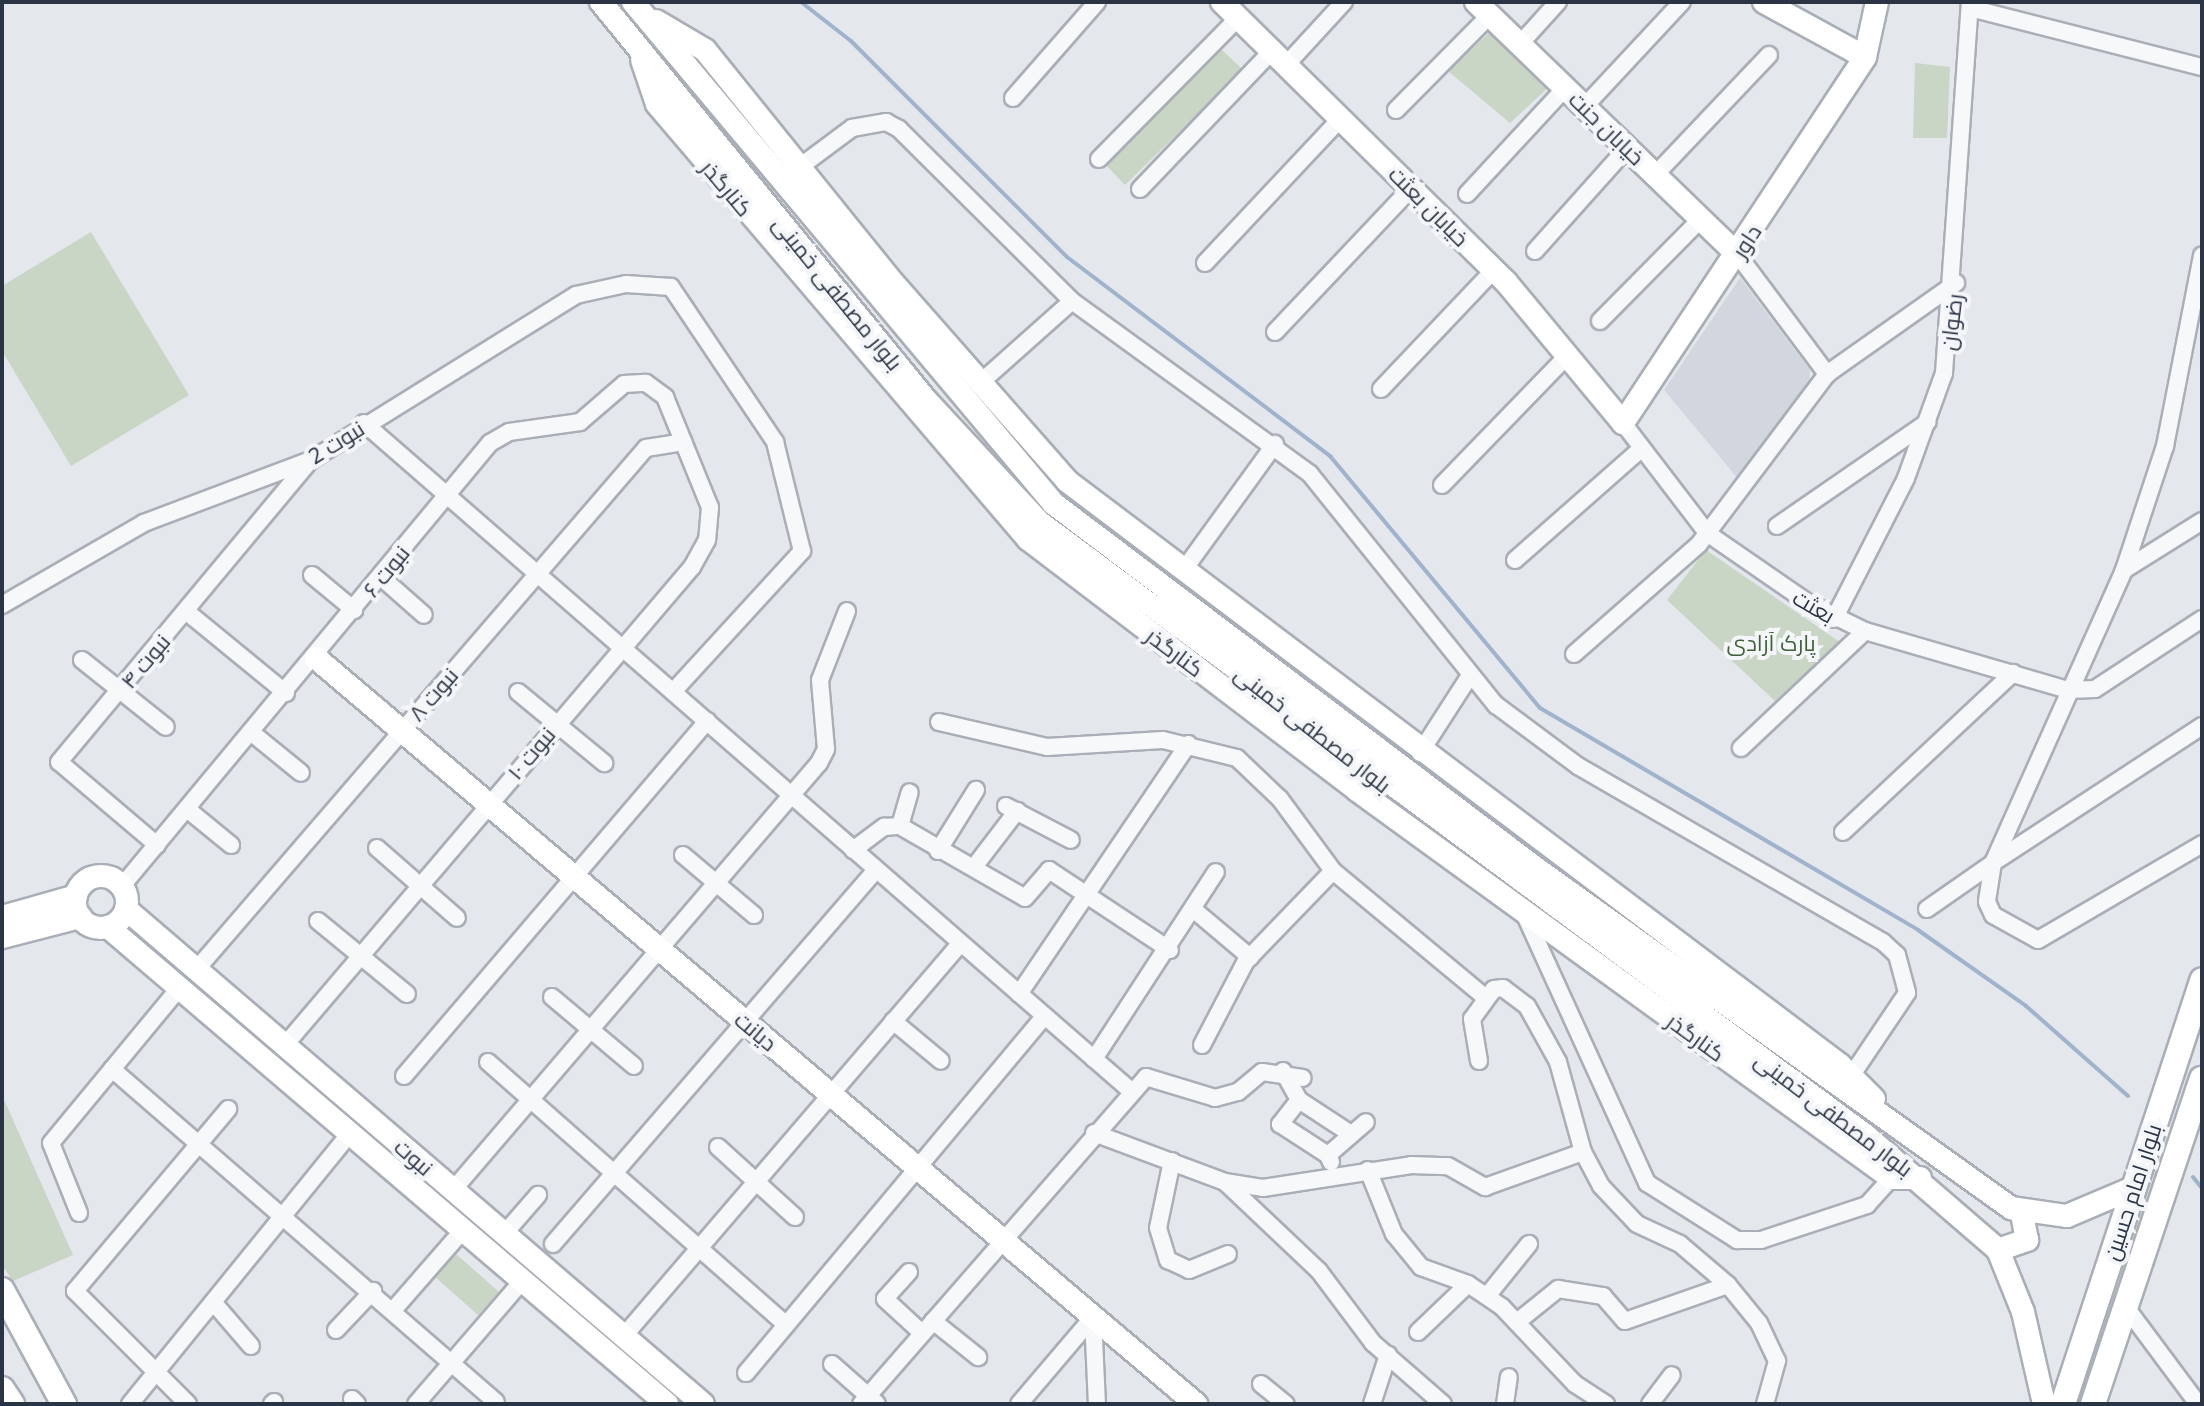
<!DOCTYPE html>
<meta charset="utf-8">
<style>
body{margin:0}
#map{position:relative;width:2204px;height:1406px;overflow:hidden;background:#e4e7ec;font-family:"Noto Sans",Cairo,sans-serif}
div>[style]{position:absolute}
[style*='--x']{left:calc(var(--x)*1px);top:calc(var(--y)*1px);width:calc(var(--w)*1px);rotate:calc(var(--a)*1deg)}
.built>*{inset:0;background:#d2d6de}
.green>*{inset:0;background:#c9d6c5}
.stream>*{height:4px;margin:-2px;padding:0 2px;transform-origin:2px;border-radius:2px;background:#9fb4cc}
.roads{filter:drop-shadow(2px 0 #a9aeb7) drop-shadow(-2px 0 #a9aeb7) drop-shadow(0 2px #a9aeb7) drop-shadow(0 -2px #a9aeb7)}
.street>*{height:16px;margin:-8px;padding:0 8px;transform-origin:8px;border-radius:8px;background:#f7f8fa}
.secondary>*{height:22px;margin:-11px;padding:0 11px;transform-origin:11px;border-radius:11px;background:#fff}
.secondary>.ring{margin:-11px;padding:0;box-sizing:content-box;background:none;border:22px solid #fff;border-radius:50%}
.primary>*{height:24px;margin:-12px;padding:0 12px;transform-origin:12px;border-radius:12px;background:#fff}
span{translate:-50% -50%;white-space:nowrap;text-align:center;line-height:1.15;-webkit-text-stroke:8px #f4f6f9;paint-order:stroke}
.street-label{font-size:22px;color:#2b3445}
.park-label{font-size:22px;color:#3f6138}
.frame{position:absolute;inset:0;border:4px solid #2b3445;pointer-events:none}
</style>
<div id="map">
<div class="built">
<div style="clip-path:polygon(1740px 278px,1810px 370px,1809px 385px,1740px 481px,1664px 390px)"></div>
</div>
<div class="green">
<div style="clip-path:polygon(1489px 33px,1550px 86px,1510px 123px,1448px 71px)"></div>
<div style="clip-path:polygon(1218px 46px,1243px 70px,1125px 185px,1104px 163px)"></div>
<div style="clip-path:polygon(1915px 63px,1950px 67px,1947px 138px,1913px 138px)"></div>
<div style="clip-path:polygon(91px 232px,189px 395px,71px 466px,2px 351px,2px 286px)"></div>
<div style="clip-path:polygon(1706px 550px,1840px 642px,1775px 701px,1667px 600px)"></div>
<div style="clip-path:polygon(2px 1095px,73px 1255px,13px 1281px,2px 1265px)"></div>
<div style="clip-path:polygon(455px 1253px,499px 1292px,478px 1315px,434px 1276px)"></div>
</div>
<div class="stream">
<div style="--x:801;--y:2;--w:63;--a:38"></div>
<div style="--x:851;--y:41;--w:305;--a:45"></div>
<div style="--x:1067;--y:257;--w:330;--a:37.1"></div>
<div style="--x:1330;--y:456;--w:328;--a:50.2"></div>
<div style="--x:1540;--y:708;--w:438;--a:30.4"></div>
<div style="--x:1918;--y:930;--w:132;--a:35.1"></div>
<div style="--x:2026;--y:1006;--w:136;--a:41.4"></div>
<div style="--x:2193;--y:1177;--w:14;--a:51"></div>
</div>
<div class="roads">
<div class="street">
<div style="--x:1970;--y:8;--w:239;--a:14.3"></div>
<div style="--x:1520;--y:44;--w:57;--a:-47.9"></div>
<div style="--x:1286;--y:65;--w:86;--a:-47.4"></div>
<div style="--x:1013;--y:98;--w:128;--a:-48.8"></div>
<div style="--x:1585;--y:106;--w:142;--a:-47"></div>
<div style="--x:1396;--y:110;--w:134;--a:-45.3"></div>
<div style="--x:1099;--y:159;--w:198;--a:-45.4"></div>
<div style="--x:797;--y:169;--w:69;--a:-36.7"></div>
<div style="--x:852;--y:128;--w:35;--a:-10"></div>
<div style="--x:886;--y:122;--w:15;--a:28"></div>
<div style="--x:899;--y:129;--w:244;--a:44.8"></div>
<div style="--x:1072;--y:301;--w:294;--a:36"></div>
<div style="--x:1310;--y:474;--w:297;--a:51.2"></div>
<div style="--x:1496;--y:705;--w:102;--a:36.6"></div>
<div style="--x:1578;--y:766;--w:352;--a:30"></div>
<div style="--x:1883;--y:942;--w:19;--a:43"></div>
<div style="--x:1897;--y:955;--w:39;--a:75"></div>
<div style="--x:1907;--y:993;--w:100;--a:124"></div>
<div style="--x:1656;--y:174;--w:164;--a:-46.5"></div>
<div style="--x:1140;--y:189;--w:191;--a:-46.3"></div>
<div style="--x:1467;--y:194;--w:144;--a:-47.2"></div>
<div style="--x:1535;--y:251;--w:138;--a:-48.2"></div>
<div style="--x:1738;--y:255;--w:149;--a:53.2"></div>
<div style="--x:1205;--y:263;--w:197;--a:-46.8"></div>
<div style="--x:1600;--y:321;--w:144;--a:-45.3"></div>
<div style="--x:1275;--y:332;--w:198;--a:-46.6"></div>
<div style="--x:980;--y:383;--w:123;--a:-41.7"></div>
<div style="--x:1381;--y:389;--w:164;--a:-46.5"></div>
<div style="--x:364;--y:423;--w:1017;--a:41.05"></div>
<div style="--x:1623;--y:423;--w:138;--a:52.6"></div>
<div style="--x:1707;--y:533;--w:125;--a:34.6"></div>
<div style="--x:1810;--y:604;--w:61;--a:26.1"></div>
<div style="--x:1865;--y:631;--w:211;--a:16.2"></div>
<div style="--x:2068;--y:690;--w:27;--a:-2"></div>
<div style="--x:2095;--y:689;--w:128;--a:-33.2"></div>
<div style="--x:1442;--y:485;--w:180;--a:-45.9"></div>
<div style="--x:1777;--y:526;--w:183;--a:-34.6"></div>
<div style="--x:1515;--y:560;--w:169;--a:-41.4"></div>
<div style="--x:2124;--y:570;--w:92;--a:-32.1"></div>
<div style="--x:1183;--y:571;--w:157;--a:-54.1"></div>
<div style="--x:312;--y:575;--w:55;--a:39.8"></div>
<div style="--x:381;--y:577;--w:57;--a:41.5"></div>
<div style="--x:2;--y:605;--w:164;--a:-30"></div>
<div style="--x:144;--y:523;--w:178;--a:-20.7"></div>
<div style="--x:311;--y:460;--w:312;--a:-31.9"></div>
<div style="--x:576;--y:295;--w:51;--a:-12.4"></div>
<div style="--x:626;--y:284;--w:45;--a:3.8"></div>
<div style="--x:671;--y:287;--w:187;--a:56.1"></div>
<div style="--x:775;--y:442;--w:112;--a:76.1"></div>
<div style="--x:802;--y:551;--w:191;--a:132.5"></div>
<div style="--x:187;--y:612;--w:128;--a:39.3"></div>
<div style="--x:1834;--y:619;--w:158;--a:-62.9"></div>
<div style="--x:1906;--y:478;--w:112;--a:-70.1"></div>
<div style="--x:1944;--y:373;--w:372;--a:-86"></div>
<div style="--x:1574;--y:654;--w:167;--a:-41.3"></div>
<div style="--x:1699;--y:544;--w:213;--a:-53"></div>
<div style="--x:1827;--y:374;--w:158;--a:-35.2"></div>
<div style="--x:82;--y:660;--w:107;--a:38.6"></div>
<div style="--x:518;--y:692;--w:112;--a:39.5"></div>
<div style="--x:939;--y:722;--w:111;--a:13"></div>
<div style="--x:1047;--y:747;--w:116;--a:-3.5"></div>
<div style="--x:1163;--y:740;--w:76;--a:13.7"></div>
<div style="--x:1237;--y:758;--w:59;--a:43.6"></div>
<div style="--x:1280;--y:799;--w:89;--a:53.6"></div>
<div style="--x:1333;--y:871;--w:199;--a:39.7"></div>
<div style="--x:2202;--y:726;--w:250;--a:146.8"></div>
<div style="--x:1993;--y:863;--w:39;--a:99"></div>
<div style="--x:1987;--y:902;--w:14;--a:65"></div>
<div style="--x:1993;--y:915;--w:51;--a:29.1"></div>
<div style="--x:2038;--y:940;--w:190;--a:-30.3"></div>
<div style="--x:252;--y:733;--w:63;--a:39.2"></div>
<div style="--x:1741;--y:748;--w:170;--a:-43.3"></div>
<div style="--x:1420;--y:753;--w:90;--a:-57.2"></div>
<div style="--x:1006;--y:806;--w:73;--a:27.6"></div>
<div style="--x:187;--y:809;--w:57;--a:39.3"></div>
<div style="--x:900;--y:826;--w:35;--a:-74"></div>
<div style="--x:1843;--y:832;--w:233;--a:-43.1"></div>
<div style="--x:157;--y:845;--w:128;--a:-139.7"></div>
<div style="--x:59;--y:762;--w:392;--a:-50.2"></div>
<div style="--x:377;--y:848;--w:106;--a:41.2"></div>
<div style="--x:853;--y:850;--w:39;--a:-37"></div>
<div style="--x:884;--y:827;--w:16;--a:-4"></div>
<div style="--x:900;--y:826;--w:144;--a:29.9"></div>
<div style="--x:1025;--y:898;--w:37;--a:-49"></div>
<div style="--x:1049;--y:870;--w:145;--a:33.5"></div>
<div style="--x:938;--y:851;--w:72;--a:-58.1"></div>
<div style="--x:683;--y:855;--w:93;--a:40.2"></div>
<div style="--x:974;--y:867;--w:71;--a:-52.5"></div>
<div style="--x:122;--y:886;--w:576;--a:-50.28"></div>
<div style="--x:490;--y:443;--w:22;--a:-30"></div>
<div style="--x:509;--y:432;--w:72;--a:-8"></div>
<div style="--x:580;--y:422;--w:58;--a:-40.8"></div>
<div style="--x:624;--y:384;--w:22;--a:-3"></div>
<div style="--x:646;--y:383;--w:24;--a:36"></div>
<div style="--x:665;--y:397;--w:119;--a:67.8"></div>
<div style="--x:710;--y:507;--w:33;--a:95"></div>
<div style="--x:707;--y:540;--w:31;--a:119"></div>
<div style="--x:692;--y:567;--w:628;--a:130.41"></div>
<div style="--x:1193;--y:909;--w:75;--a:40.1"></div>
<div style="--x:1927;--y:909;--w:80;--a:-34.9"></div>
<div style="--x:1993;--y:863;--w:321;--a:-65.9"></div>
<div style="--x:2124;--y:570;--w:131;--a:-71.7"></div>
<div style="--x:2165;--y:446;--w:194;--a:-79"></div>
<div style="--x:1524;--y:913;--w:297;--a:65.5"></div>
<div style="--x:1647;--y:1183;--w:107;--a:32.3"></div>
<div style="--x:1737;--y:1240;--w:24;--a:0"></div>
<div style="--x:1761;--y:1240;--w:112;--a:-18.3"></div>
<div style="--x:1867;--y:1205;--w:36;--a:-48"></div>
<div style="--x:318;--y:921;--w:115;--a:39.4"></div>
<div style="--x:196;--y:970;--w:689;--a:-49.24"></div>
<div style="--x:646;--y:448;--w:38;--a:-9"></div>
<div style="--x:1019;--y:994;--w:302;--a:-55.9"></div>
<div style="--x:552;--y:997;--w:107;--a:40.1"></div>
<div style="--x:893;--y:1021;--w:62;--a:39.8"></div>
<div style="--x:1202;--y:1045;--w:95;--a:-62.4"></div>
<div style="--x:1246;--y:961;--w:125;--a:-46"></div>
<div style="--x:1094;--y:1059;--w:223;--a:-56.9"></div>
<div style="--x:1479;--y:1061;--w:43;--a:-99.5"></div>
<div style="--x:1472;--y:1019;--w:37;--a:-54"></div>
<div style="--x:1494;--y:989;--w:9;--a:-6"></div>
<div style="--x:1503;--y:988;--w:30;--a:37"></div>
<div style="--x:1527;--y:1006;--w:64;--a:61"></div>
<div style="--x:1558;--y:1062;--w:93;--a:74.5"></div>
<div style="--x:1583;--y:1152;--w:38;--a:62"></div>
<div style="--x:1601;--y:1186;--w:52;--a:46.5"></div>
<div style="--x:1637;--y:1224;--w:47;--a:24.9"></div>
<div style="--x:1680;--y:1244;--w:63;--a:40.5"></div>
<div style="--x:1728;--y:1285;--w:49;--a:50.8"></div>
<div style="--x:1759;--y:1323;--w:42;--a:64.7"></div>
<div style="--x:1777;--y:1361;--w:45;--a:105.6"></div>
<div style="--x:488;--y:1062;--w:397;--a:41.4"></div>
<div style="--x:112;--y:1069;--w:508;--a:40.93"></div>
<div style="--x:1283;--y:1071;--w:33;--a:61"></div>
<div style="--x:1299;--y:1100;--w:62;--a:33.2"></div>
<div style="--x:404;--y:1076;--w:467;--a:-49.5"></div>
<div style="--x:1299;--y:1100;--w:31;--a:128"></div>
<div style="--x:1280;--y:1124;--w:57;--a:32.9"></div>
<div style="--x:1094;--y:1133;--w:140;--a:20.5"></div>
<div style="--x:1225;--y:1182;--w:38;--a:9"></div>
<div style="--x:1263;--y:1188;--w:150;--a:-8.8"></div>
<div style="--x:1411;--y:1165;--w:37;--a:2"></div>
<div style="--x:1448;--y:1166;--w:43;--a:29.6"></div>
<div style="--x:1485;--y:1187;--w:104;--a:-19.7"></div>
<div style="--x:718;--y:1147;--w:104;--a:42.3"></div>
<div style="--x:1172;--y:1161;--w:68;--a:101.8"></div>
<div style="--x:1158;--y:1228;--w:34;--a:73"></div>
<div style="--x:1168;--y:1260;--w:23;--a:25"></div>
<div style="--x:1189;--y:1270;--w:42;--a:-22.3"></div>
<div style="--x:1331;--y:1162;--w:8;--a:-113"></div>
<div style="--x:1328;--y:1155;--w:50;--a:-41"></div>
<div style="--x:1368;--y:1170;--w:69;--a:67.9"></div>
<div style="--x:1394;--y:1234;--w:43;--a:50.7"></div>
<div style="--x:1421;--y:1267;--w:50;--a:19.9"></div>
<div style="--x:1468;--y:1284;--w:41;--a:34.1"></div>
<div style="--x:1502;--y:1307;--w:106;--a:46.5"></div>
<div style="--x:1575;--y:1384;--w:37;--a:33"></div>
<div style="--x:1226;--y:1183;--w:128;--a:43.4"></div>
<div style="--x:1319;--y:1271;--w:90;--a:53.1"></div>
<div style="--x:1373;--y:1343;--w:93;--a:41.1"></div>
<div style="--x:453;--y:1190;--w:562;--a:-49.4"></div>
<div style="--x:819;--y:763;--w:16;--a:-63"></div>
<div style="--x:826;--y:749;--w:69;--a:-95"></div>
<div style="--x:820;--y:680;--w:74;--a:-68.6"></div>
<div style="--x:79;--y:1213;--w:75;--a:-111.8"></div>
<div style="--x:51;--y:1143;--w:201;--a:-50.4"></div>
<div style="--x:504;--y:1234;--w:52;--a:-48.9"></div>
<div style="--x:553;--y:1244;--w:494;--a:-49.2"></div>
<div style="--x:909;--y:1272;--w:36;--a:132"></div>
<div style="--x:885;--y:1299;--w:50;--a:42.6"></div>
<div style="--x:1487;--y:1296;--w:67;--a:-51.1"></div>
<div style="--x:213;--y:1302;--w:58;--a:49.2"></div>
<div style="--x:2125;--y:1306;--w:122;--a:53.3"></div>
<div style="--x:395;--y:1308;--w:103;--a:-48.9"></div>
<div style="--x:1093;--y:1317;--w:87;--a:87.4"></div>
<div style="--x:933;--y:1321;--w:58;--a:38.7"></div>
<div style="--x:1517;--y:1322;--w:53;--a:-38.8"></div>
<div style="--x:1558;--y:1289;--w:46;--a:8.8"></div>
<div style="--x:1603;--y:1296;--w:33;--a:49"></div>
<div style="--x:1625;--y:1321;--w:109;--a:-19.3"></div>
<div style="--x:336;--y:1330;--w:54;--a:-46.5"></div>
<div style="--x:1418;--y:1332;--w:69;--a:-43.8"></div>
<div style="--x:623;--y:1337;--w:518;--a:-49.39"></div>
<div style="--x:832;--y:1364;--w:60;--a:41.6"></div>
<div style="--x:746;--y:1373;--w:465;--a:-50.1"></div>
<div style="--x:1261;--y:1384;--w:32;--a:39"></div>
<div style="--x:352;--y:1399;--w:7;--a:45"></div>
<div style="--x:130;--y:1404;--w:349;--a:-50.9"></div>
<div style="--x:188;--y:1404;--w:160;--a:-135"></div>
<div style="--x:75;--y:1291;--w:238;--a:-49.9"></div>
<div style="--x:272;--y:1404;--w:3;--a:-45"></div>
<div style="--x:416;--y:1404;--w:162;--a:-49.2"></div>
<div style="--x:861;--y:1404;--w:434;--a:-48.9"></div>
<div style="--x:1146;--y:1077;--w:72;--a:16.9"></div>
<div style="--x:1215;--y:1098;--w:24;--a:-15"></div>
<div style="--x:1238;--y:1092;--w:31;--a:-40"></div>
<div style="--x:1262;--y:1072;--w:41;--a:8.3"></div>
<div style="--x:1019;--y:1404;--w:114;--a:-49.6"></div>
<div style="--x:1372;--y:1404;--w:52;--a:-71.9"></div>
<div style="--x:1505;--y:1404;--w:27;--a:-82"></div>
<div style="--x:1650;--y:1404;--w:36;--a:-53"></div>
</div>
<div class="secondary">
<div style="--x:601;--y:2;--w:512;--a:50.78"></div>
<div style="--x:925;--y:399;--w:168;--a:47.2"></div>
<div style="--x:1039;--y:522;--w:1029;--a:36.58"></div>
<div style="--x:1865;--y:1135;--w:176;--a:40.8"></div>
<div style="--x:1998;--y:1250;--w:67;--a:68"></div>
<div style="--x:2023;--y:1312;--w:94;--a:77.1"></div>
<div style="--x:633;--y:2;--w:655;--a:50.02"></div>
<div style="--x:1054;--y:504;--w:605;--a:37.08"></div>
<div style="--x:1537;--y:869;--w:583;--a:35.57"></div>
<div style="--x:2011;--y:1208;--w:57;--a:8.1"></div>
<div style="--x:2067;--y:1216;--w:72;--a:-23"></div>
<div style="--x:1222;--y:2;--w:399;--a:44.6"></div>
<div style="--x:1506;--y:282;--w:183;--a:50.3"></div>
<div style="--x:1623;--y:423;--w:439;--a:-56.5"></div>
<div style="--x:1865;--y:57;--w:56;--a:-77.7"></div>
<div style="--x:1476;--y:2;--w:364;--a:44"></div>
<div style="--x:1764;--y:2;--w:115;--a:28.6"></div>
<div style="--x:656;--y:21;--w:57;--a:30.6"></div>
<div style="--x:705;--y:50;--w:292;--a:51.1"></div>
<div style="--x:888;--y:277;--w:271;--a:48.7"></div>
<div style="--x:1067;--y:481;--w:969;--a:37.07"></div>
<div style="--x:1840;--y:1065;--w:48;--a:45"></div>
<div style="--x:642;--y:60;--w:46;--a:71.2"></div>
<div style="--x:657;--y:104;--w:572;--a:49.54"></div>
<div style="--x:1028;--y:539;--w:414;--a:37.3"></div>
<div style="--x:1357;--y:790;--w:660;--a:36"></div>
<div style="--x:1891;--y:1178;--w:29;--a:0"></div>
<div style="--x:316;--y:658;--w:1154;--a:40.29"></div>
<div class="ring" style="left:75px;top:876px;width:30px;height:30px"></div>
<div style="--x:126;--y:909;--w:760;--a:40.63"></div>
<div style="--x:2;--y:917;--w:77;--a:-15.8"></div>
<div style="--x:108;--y:927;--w:735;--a:40.47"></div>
<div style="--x:2;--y:937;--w:81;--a:-14.4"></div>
<div style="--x:1998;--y:1250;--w:31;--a:-19"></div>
<div style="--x:2027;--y:1240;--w:26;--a:-101"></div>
</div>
<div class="primary">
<div style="--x:2;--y:1290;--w:130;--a:61.5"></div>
<div style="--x:2;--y:1389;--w:18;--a:56"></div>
<div style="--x:2063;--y:1404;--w:446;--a:-71.8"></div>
<div style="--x:2093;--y:1404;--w:343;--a:-71.5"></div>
</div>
</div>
<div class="street-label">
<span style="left:1607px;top:128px;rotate:44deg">خیابان جنت</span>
<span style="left:727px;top:188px;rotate:50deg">کنارگذر</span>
<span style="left:1429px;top:206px;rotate:45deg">خیابان بعثت</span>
<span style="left:1746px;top:241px;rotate:-57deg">داور</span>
<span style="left:838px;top:293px;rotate:51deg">بلوار مصطفی خمینی</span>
<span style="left:1951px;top:322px;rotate:-83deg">رضوان</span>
<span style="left:336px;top:442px;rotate:-32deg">نبوت 2</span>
<span style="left:386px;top:571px;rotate:-51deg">نبوت ۶</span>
<span style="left:1814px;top:606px;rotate:30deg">بعثت</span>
<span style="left:1175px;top:652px;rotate:37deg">کنارگذر</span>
<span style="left:145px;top:661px;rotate:-50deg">نبوت ۴</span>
<span style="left:433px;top:694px;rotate:-49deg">نبوت ۸</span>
<span style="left:1313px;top:729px;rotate:38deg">بلوار مصطفی خمینی</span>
<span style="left:531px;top:753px;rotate:-50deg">نبوت ۱۰</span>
<span style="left:756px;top:1031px;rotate:40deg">دیانت</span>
<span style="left:1696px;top:1037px;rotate:36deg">کنارگذر</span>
<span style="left:1834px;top:1114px;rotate:37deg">بلوار مصطفی خمینی</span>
<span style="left:414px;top:1157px;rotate:41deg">نبوت</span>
<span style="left:2132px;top:1192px;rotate:-72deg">بلوار امام حسین</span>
</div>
<div class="park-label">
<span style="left:1771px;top:643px">پارک آزادی</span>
</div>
<div class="frame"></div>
</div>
